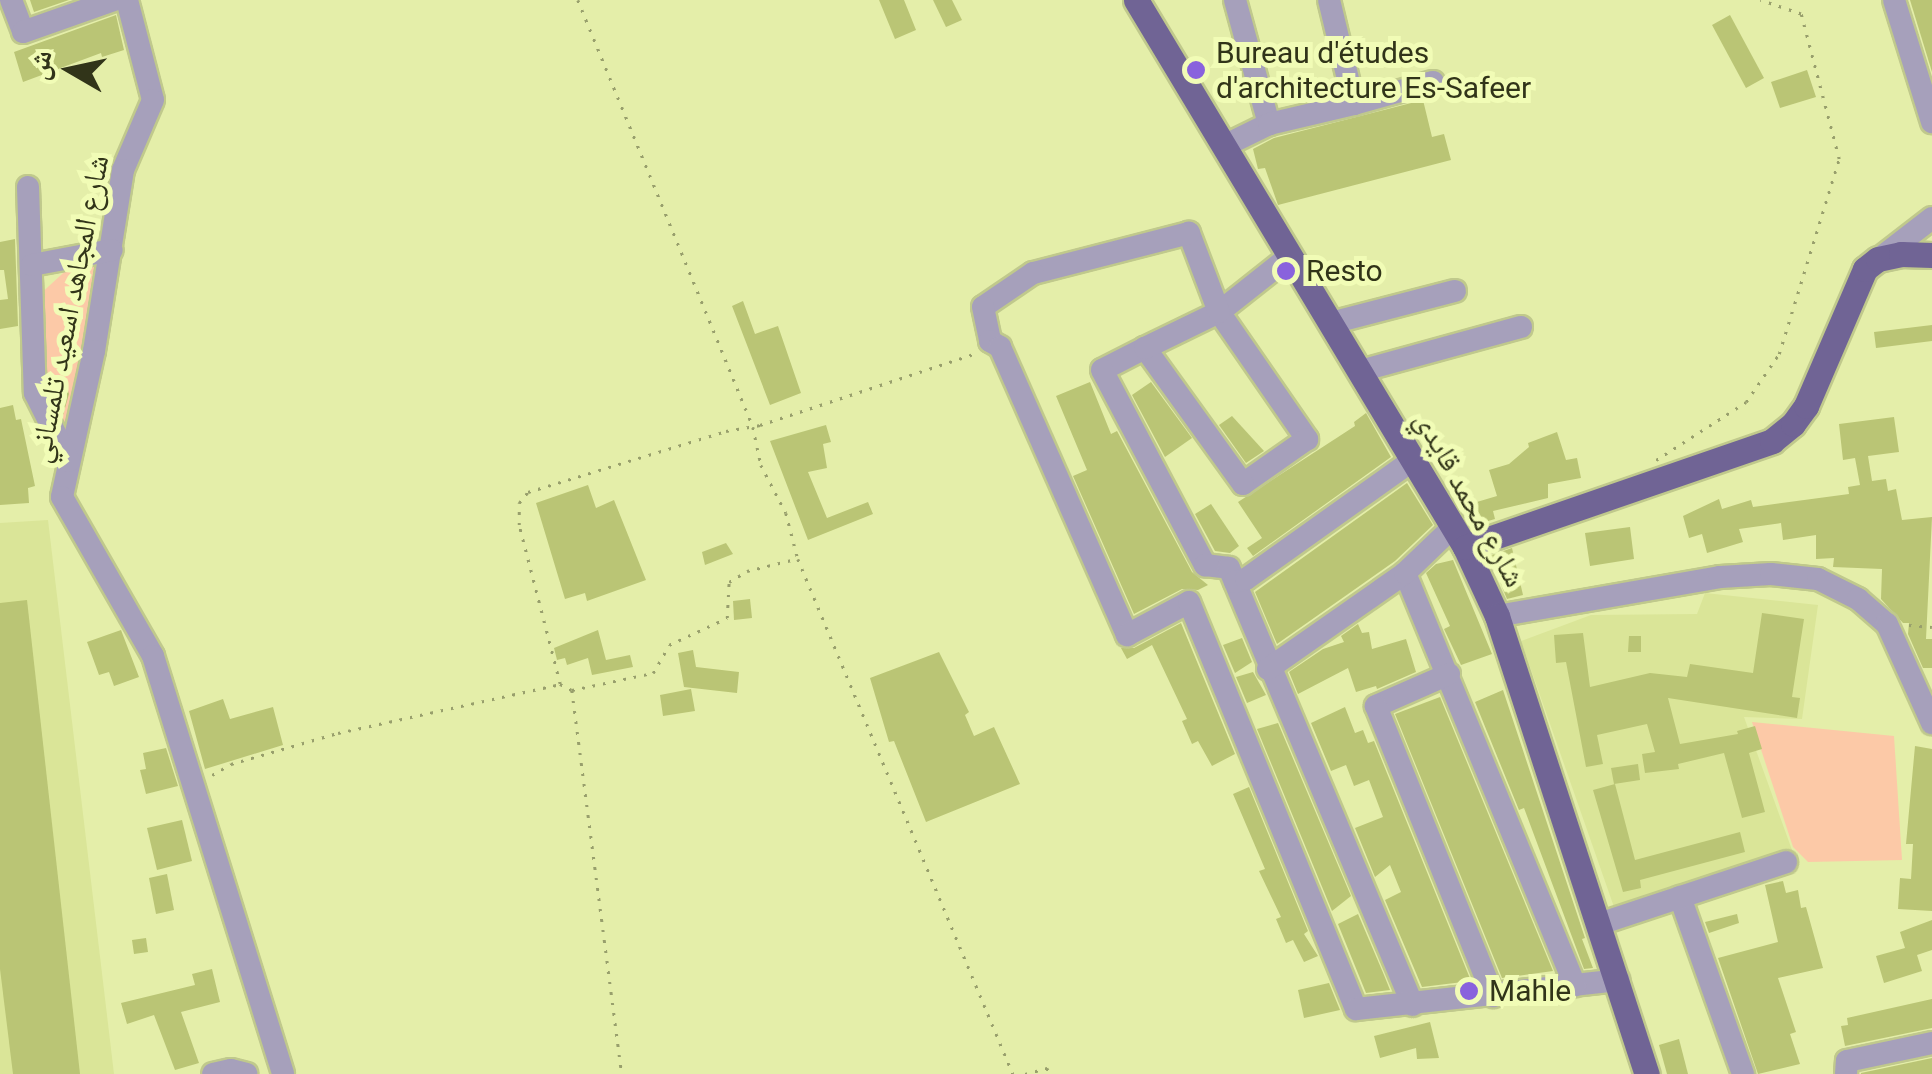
<!DOCTYPE html>
<meta charset="utf-8">
<style>
body{margin:0}
#map{position:relative;width:1932px;height:1074px;overflow:hidden;background:#e4eea9;font-family:Roboto,"Noto Naskh Arabic",sans-serif}
div>[style]{position:absolute}
[style*='--x']{left:calc(var(--x)*1px);top:calc(var(--y)*1px);width:calc(var(--w)*1px);rotate:calc(var(--a)*1deg)}
.built>*{inset:0;background:#dae598}
.green>*{inset:0;background:#fcc9a7}
.building>*{inset:0;background:#bac575}
.path>*{height:2.5px;margin-top:-1.25px;transform-origin:0;background:repeating-linear-gradient(90deg,#989f6c 0 2.5px,transparent 0 10.5px)}
.roads{filter:drop-shadow(2px 0 #c0c98c) drop-shadow(-2px 0 #c0c98c) drop-shadow(0 2px #c0c98c) drop-shadow(0 -2px #c0c98c)}
.minor>*{height:22px;margin:-11px;padding:0 11px;transform-origin:11px;border-radius:11px;background:#a6a0bb}
.major>*{height:25px;margin:-12.5px;padding:0 12.5px;transform-origin:12.5px;border-radius:12.5px;background:#706495}
.dots>*{width:28px;height:28px;translate:-50% -50%;box-sizing:border-box;border:5px solid #f1fcb6;border-radius:50%}
span{translate:-50% -50%;white-space:nowrap;text-align:center;line-height:1.15;-webkit-text-stroke:10px #f1fcb6;paint-order:stroke}
.poi-label{font-size:30px;color:#313419}
.left{translate:0 -50%;text-align:left}
.street-label{font-size:30px;color:#313419}
.north{position:absolute;left:20px;top:20px;width:100px;height:100px;-webkit-text-stroke:8px #f1fcb6;paint-order:stroke;rotate:279deg;font-size:28px;font-weight:700;line-height:40px;text-align:center;color:#313419}
.north::after{content:'';display:block;margin:auto;width:35px;height:45px;background:#313419;clip-path:polygon(50% 0,100% 100%,50% 72%,0 100%)}
</style>
<div id="map">
<div class="built">
<div style="clip-path:polygon(48px 520px,114px 1074px,0 1074px,0 523px)"></div>
<div style="clip-path:polygon(1705px 593px,1818px 605px,1802px 719px,1744px 717px,1792px 850px,1614px 907px,1521px 641px,1591px 615px,1697px 614px)"></div>
</div>
<div class="green">
<div style="clip-path:polygon(96px 261px,100px 268px,69px 429px,61px 430px,47px 410px,37px 297px,73px 264px)"></div>
<div style="clip-path:polygon(1752px 722px,1894px 736px,1902px 860px,1808px 862px,1793px 847px)"></div>
</div>
<div class="building">
<div style="clip-path:polygon(30px 0,69px 0,34px 12px)"></div>
<div style="clip-path:polygon(879px 0,904px 0,916px 30px,895px 39px)"></div>
<div style="clip-path:polygon(933px 0,952px 0,962px 20px,946px 27px)"></div>
<div style="clip-path:polygon(1910px 0,1932px 0,1932px 72px)"></div>
<div style="clip-path:polygon(116px 15px,124px 50px,102px 57px,101px 53px,23px 82px,14px 52px)"></div>
<div style="clip-path:polygon(1730px 15px,1764px 78px,1746px 88px,1712px 25px)"></div>
<div style="clip-path:polygon(1807px 70px,1816px 97px,1780px 108px,1771px 82px)"></div>
<div style="clip-path:polygon(1423px 100px,1432px 137px,1444px 134px,1451px 160px,1278px 205px,1265px 168px,1258px 169px,1253px 149px,1274px 138px)"></div>
<div style="clip-path:polygon(15px 239px,18px 326px,0 329px,0 300px,8px 299px,4px 270px,0 270px,0 242px)"></div>
<div style="clip-path:polygon(743px 301px,755px 334px,778px 326px,801px 393px,770px 405px,732px 306px)"></div>
<div style="clip-path:polygon(1932px 325px,1932px 341px,1876px 348px,1874px 332px)"></div>
<div style="clip-path:polygon(1090px 382px,1111px 434px,1117px 431px,1192px 572px,1208px 585px,1198px 590px,1182px 589px,1134px 614px,1073px 476px,1087px 470px,1056px 396px)"></div>
<div style="clip-path:polygon(1151px 382px,1192px 438px,1165px 457px,1132px 395px)"></div>
<div style="clip-path:polygon(66px 385px,69px 394px,63px 415px,51px 391px)"></div>
<div style="clip-path:polygon(13px 405px,16px 420px,21px 419px,35px 486px,28px 488px,29px 503px,0 505px,0 408px)"></div>
<div style="clip-path:polygon(1366px 413px,1391px 457px,1253px 556px,1247px 548px,1262px 538px,1238px 502px,1355px 426px,1354px 422px)"></div>
<div style="clip-path:polygon(1232px 416px,1264px 451px,1246px 463px,1219px 425px)"></div>
<div style="clip-path:polygon(1894px 417px,1899px 452px,1868px 456px,1872px 481px,1886px 479px,1888px 491px,1896px 489px,1902px 520px,1932px 517px,1926px 639px,1932px 639px,1932px 668px,1923px 668px,1908px 634px,1909px 623px,1903px 623px,1881px 599px,1882px 569px,1833px 567px,1834px 558px,1816px 559px,1816px 535px,1783px 540px,1781px 523px,1739px 529px,1743px 542px,1707px 553px,1702px 534px,1689px 538px,1683px 516px,1719px 499px,1722px 509px,1751px 500px,1753px 507px,1849px 494px,1848px 487px,1860px 485px,1855px 458px,1843px 460px,1839px 424px)"></div>
<div style="clip-path:polygon(826px 425px,831px 442px,823px 444px,827px 468px,808px 472px,827px 518px,868px 502px,873px 514px,808px 540px,770px 441px)"></div>
<div style="clip-path:polygon(1557px 432px,1566px 460px,1577px 458px,1581px 478px,1548px 484px,1548px 498px,1493px 511px,1495px 519px,1471px 526px,1460px 507px,1497px 496px,1489px 470px,1509px 464px,1529px 447px,1528px 443px)"></div>
<div style="clip-path:polygon(1407px 483px,1433px 525px,1395px 561px,1277px 644px,1255px 592px)"></div>
<div style="clip-path:polygon(588px 485px,596px 508px,614px 500px,646px 580px,587px 601px,585px 593px,565px 599px,536px 503px)"></div>
<div style="clip-path:polygon(1211px 504px,1239px 546px,1230px 553px,1215px 551px,1195px 514px)"></div>
<div style="clip-path:polygon(1630px 527px,1634px 559px,1590px 566px,1585px 533px)"></div>
<div style="clip-path:polygon(726px 543px,733px 554px,705px 565px,702px 552px)"></div>
<div style="clip-path:polygon(1512px 548px,1523px 595px,1507px 599px,1489px 556px)"></div>
<div style="clip-path:polygon(1453px 560px,1492px 654px,1461px 665px,1444px 629px,1450px 626px,1426px 573px,1436px 564px)"></div>
<div style="clip-path:polygon(750px 599px,752px 618px,734px 620px,733px 601px)"></div>
<div style="clip-path:polygon(27px 600px,80px 1074px,13px 1074px,0 969px,0 603px)"></div>
<div style="clip-path:polygon(1762px 613px,1804px 619px,1792px 697px,1800px 698px,1797px 718px,1668px 698px,1680px 744px,1738px 734px,1737px 731px,1755px 726px,1762px 749px,1749px 753px,1765px 812px,1742px 818px,1724px 753px,1678px 764px,1679px 769px,1645px 773px,1642px 754px,1655px 752px,1647px 724px,1597px 735px,1603px 764px,1586px 767px,1566px 662px,1556px 663px,1554px 635px,1583px 633px,1590px 687px,1650px 673px,1687px 677px,1690px 664px,1753px 673px)"></div>
<div style="clip-path:polygon(1181px 623px,1235px 754px,1212px 766px,1198px 741px,1192px 744px,1182px 721px,1187px 719px,1152px 645px,1127px 659px,1121px 648px,1134px 648px)"></div>
<div style="clip-path:polygon(1358px 624px,1362px 633px,1369px 632px,1372px 649px,1406px 639px,1416px 672px,1377px 689px,1376px 686px,1356px 692px,1348px 668px,1298px 694px,1289px 672px,1323px 649px,1344px 642px,1341px 636px)"></div>
<div style="clip-path:polygon(121px 630px,139px 677px,114px 686px,109px 672px,99px 675px,87px 642px)"></div>
<div style="clip-path:polygon(598px 630px,606px 660px,630px 655px,633px 667px,592px 675px,588px 658px,567px 665px,565px 658px,557px 660px,554px 648px)"></div>
<div style="clip-path:polygon(1629px 636px,1641px 636px,1641px 652px,1628px 652px)"></div>
<div style="clip-path:polygon(1242px 638px,1252px 662px,1235px 673px,1223px 645px)"></div>
<div style="clip-path:polygon(693px 650px,696px 667px,739px 672px,737px 693px,684px 687px,678px 653px)"></div>
<div style="clip-path:polygon(939px 652px,969px 712px,965px 715px,974px 736px,994px 727px,1020px 784px,926px 822px,894px 741px,889px 742px,870px 678px)"></div>
<div style="clip-path:polygon(1253px 672px,1266px 695px,1247px 703px,1236px 677px)"></div>
<div style="clip-path:polygon(691px 689px,695px 711px,663px 716px,660px 695px)"></div>
<div style="clip-path:polygon(1503px 690px,1585px 938px,1582px 939px,1593px 968px,1584px 969px,1524px 808px,1519px 810px,1475px 702px)"></div>
<div style="clip-path:polygon(1440px 697px,1553px 971px,1502px 978px,1395px 714px)"></div>
<div style="clip-path:polygon(223px 699px,230px 719px,273px 707px,283px 745px,205px 769px,189px 711px)"></div>
<div style="clip-path:polygon(1345px 707px,1355px 733px,1363px 730px,1368px 743px,1374px 741px,1471px 981px,1422px 987px,1385px 900px,1401px 892px,1390px 865px,1375px 877px,1355px 828px,1383px 817px,1369px 780px,1354px 786px,1346px 765px,1331px 771px,1311px 723px)"></div>
<div style="clip-path:polygon(1278px 723px,1351px 896px,1332px 911px,1257px 729px)"></div>
<div style="clip-path:polygon(1915px 746px,1932px 749px,1932px 911px,1898px 909px,1900px 878px,1911px 879px,1913px 844px,1906px 844px)"></div>
<div style="clip-path:polygon(166px 748px,178px 786px,146px 794px,140px 770px,146px 769px,143px 753px)"></div>
<div style="clip-path:polygon(1638px 764px,1640px 780px,1614px 784px,1611px 768px)"></div>
<div style="clip-path:polygon(1615px 784px,1635px 860px,1740px 832px,1745px 852px,1640px 880px,1641px 888px,1623px 892px,1593px 790px)"></div>
<div style="clip-path:polygon(1249px 787px,1308px 931px,1304px 934px,1318px 956px,1304px 962px,1293px 940px,1286px 943px,1276px 919px,1281px 917px,1259px 871px,1265px 869px,1233px 794px)"></div>
<div style="clip-path:polygon(182px 820px,192px 861px,157px 870px,147px 828px)"></div>
<div style="clip-path:polygon(167px 874px,174px 910px,156px 914px,149px 878px)"></div>
<div style="clip-path:polygon(1783px 881px,1786px 893px,1798px 890px,1801px 908px,1806px 907px,1823px 968px,1778px 978px,1796px 1032px,1790px 1034px,1800px 1064px,1758px 1074px,1718px 958px,1778px 942px,1765px 885px)"></div>
<div style="clip-path:polygon(1358px 914px,1384px 975px,1390px 990px,1366px 993px,1338px 924px)"></div>
<div style="clip-path:polygon(1737px 914px,1739px 923px,1709px 933px,1705px 922px)"></div>
<div style="clip-path:polygon(1932px 920px,1932px 950px,1917px 955px,1922px 971px,1884px 983px,1876px 956px,1905px 948px,1900px 932px)"></div>
<div style="clip-path:polygon(146px 938px,148px 952px,134px 954px,132px 940px)"></div>
<div style="clip-path:polygon(212px 969px,220px 1002px,181px 1012px,199px 1063px,175px 1070px,154px 1015px,127px 1024px,121px 1003px,195px 985px,192px 974px)"></div>
<div style="clip-path:polygon(1329px 983px,1340px 1010px,1304px 1018px,1298px 990px)"></div>
<div style="clip-path:polygon(1932px 999px,1932px 1028px,1845px 1046px,1841px 1026px,1848px 1025px,1847px 1018px)"></div>
<div style="clip-path:polygon(1430px 1022px,1439px 1058px,1417px 1059px,1416px 1048px,1380px 1058px,1374px 1036px)"></div>
<div style="clip-path:polygon(1679px 1039px,1688px 1074px,1667px 1074px,1659px 1045px)"></div>
<div style="clip-path:polygon(1932px 1058px,1932px 1074px,1861px 1074px,1861px 1073px)"></div>
</div>
<div class="path">
<div style="--x:578;--y:0;--w:461;--a:67.7"></div>
<div style="--x:753;--y:427;--w:39;--a:78"></div>
<div style="--x:761;--y:465;--w:54;--a:62.5"></div>
<div style="--x:786;--y:513;--w:48;--a:75.4"></div>
<div style="--x:798;--y:559;--w:558;--a:67.34"></div>
<div style="--x:1656;--y:460;--w:107;--a:-32.8"></div>
<div style="--x:1746;--y:402;--w:58;--a:-55.5"></div>
<div style="--x:1779;--y:354;--w:204;--a:-72.9"></div>
<div style="--x:1839;--y:159;--w:150;--a:-104.7"></div>
<div style="--x:1801;--y:14;--w:43;--a:-161.1"></div>
<div style="--x:1909;--y:625;--w:23;--a:5"></div>
<div style="--x:560;--y:684;--w:13;--a:27"></div>
<div style="--x:572;--y:690;--w:83;--a:-11.9"></div>
<div style="--x:653;--y:673;--w:32;--a:-60"></div>
<div style="--x:669;--y:645;--w:64;--a:-25"></div>
<div style="--x:727;--y:618;--w:36;--a:-87"></div>
<div style="--x:729;--y:582;--w:21;--a:-31"></div>
<div style="--x:747;--y:571;--w:50;--a:-13.8"></div>
<div style="--x:572;--y:690;--w:387;--a:82.6"></div>
<div style="--x:212;--y:775;--w:22;--a:-30"></div>
<div style="--x:231;--y:764;--w:111;--a:-16.2"></div>
<div style="--x:338;--y:733;--w:227;--a:-12.4"></div>
<div style="--x:560;--y:684;--w:164;--a:-104.5"></div>
<div style="--x:519;--y:525;--w:22;--a:-90"></div>
<div style="--x:519;--y:503;--w:14;--a:-51"></div>
<div style="--x:528;--y:492;--w:207;--a:-17.1"></div>
<div style="--x:726;--y:431;--w:35;--a:-10"></div>
<div style="--x:760;--y:425;--w:229;--a:-18.4"></div>
<div style="--x:1025;--y:1074;--w:23;--a:-15"></div>
<div style="--x:1047;--y:1068;--w:7;--a:63"></div>
</div>
<div class="roads">
<div class="minor">
<div style="--x:11;--y:0;--w:34;--a:69"></div>
<div style="--x:23;--y:32;--w:96;--a:-19.4"></div>
<div style="--x:127;--y:0;--w:103;--a:75.4"></div>
<div style="--x:153;--y:100;--w:76;--a:113.2"></div>
<div style="--x:123;--y:170;--w:183;--a:99.1"></div>
<div style="--x:94;--y:351;--w:149;--a:102.4"></div>
<div style="--x:62;--y:497;--w:183;--a:60.2"></div>
<div style="--x:153;--y:656;--w:438;--a:72.7"></div>
<div style="--x:1235;--y:0;--w:129;--a:74.7"></div>
<div style="--x:1894;--y:0;--w:128;--a:72.7"></div>
<div style="--x:1354;--y:104;--w:82;--a:-15.6"></div>
<div style="--x:1224;--y:146;--w:50;--a:-26.1"></div>
<div style="--x:1269;--y:124;--w:87;--a:-13.2"></div>
<div style="--x:1354;--y:104;--w:107;--a:-103.5"></div>
<div style="--x:28;--y:187;--w:206;--a:88.1"></div>
<div style="--x:35;--y:393;--w:76;--a:63.4"></div>
<div style="--x:1290;--y:256;--w:90;--a:141.7"></div>
<div style="--x:1219;--y:312;--w:155;--a:55.3"></div>
<div style="--x:1307;--y:439;--w:78;--a:144.9"></div>
<div style="--x:1243;--y:484;--w:168;--a:-125.8"></div>
<div style="--x:1145;--y:348;--w:48;--a:152.9"></div>
<div style="--x:1102;--y:370;--w:221;--a:62.2"></div>
<div style="--x:1205;--y:565;--w:24;--a:7"></div>
<div style="--x:1229;--y:568;--w:474;--a:67.2"></div>
<div style="--x:1879;--y:259;--w:67;--a:-37.7"></div>
<div style="--x:32;--y:265;--w:81;--a:-10.6"></div>
<div style="--x:1331;--y:323;--w:128;--a:-14.5"></div>
<div style="--x:1145;--y:348;--w:82;--a:-25.9"></div>
<div style="--x:1219;--y:312;--w:85;--a:-110.8"></div>
<div style="--x:1189;--y:233;--w:161;--a:165.6"></div>
<div style="--x:1033;--y:273;--w:60;--a:145.8"></div>
<div style="--x:983;--y:307;--w:35;--a:78"></div>
<div style="--x:990;--y:341;--w:12;--a:31"></div>
<div style="--x:1000;--y:347;--w:315;--a:66.2"></div>
<div style="--x:1127;--y:635;--w:70;--a:-28"></div>
<div style="--x:1189;--y:602;--w:440;--a:67.7"></div>
<div style="--x:1356;--y:1009;--w:264;--a:-6.3"></div>
<div style="--x:1360;--y:371;--w:167;--a:-15.3"></div>
<div style="--x:1405;--y:573;--w:446;--a:67.6"></div>
<div style="--x:1235;--y:582;--w:11;--a:-15"></div>
<div style="--x:1246;--y:579;--w:205;--a:-35.5"></div>
<div style="--x:1497;--y:616;--w:226;--a:-9.9"></div>
<div style="--x:1720;--y:577;--w:51;--a:-3.4"></div>
<div style="--x:1771;--y:574;--w:47;--a:6.1"></div>
<div style="--x:1818;--y:579;--w:45;--a:26.6"></div>
<div style="--x:1858;--y:599;--w:38;--a:41"></div>
<div style="--x:1887;--y:624;--w:109;--a:65.6"></div>
<div style="--x:1268;--y:669;--w:167;--a:-35"></div>
<div style="--x:1405;--y:573;--w:66;--a:-43.8"></div>
<div style="--x:1449;--y:674;--w:80;--a:156.3"></div>
<div style="--x:1376;--y:706;--w:313;--a:68"></div>
<div style="--x:1680;--y:897;--w:188;--a:70.4"></div>
<div style="--x:1599;--y:924;--w:197;--a:-18.3"></div>
<div style="--x:213;--y:1074;--w:18;--a:-13"></div>
<div style="--x:231;--y:1070;--w:16;--a:14"></div>
<div style="--x:1846;--y:1074;--w:13;--a:-86"></div>
<div style="--x:1847;--y:1061;--w:87;--a:-12"></div>
</div>
<div class="major">
<div style="--x:1136;--y:0;--w:638;--a:58.97"></div>
<div style="--x:1465;--y:547;--w:76;--a:65.1"></div>
<div style="--x:1497;--y:616;--w:482;--a:71.9"></div>
<div style="--x:1465;--y:547;--w:325;--a:-19"></div>
<div style="--x:1772;--y:441;--w:27;--a:-39"></div>
<div style="--x:1793;--y:424;--w:22;--a:-54"></div>
<div style="--x:1806;--y:406;--w:149;--a:-66.7"></div>
<div style="--x:1865;--y:269;--w:16;--a:-38"></div>
<div style="--x:1878;--y:259;--w:24;--a:-12"></div>
<div style="--x:1901;--y:254;--w:31;--a:2"></div>
</div>
</div>
<div class="dots">
<div style="left:1196px;top:70px;background:#8962dd"></div>
<div style="left:1286px;top:271px;background:#8962dd"></div>
<div style="left:1469px;top:991px;background:#8962dd"></div>
</div>
<div class="poi-label">
<span class="left" style="left:1216px;top:70px">Bureau d'études<br>d'architecture Es-Safeer</span>
<span class="left" style="left:1306px;top:271px">Resto</span>
<span class="left" style="left:1489px;top:991px">Mahle</span>
</div>
<div class="street-label">
<span style="left:69px;top:309px;rotate:-79deg">شارع المجاهد اسعيد تلمساني</span>
<span style="left:1470px;top:499px;rotate:61deg">شارع محمد قايدي</span>
</div>
<div class="north">ش</div>
</div>
